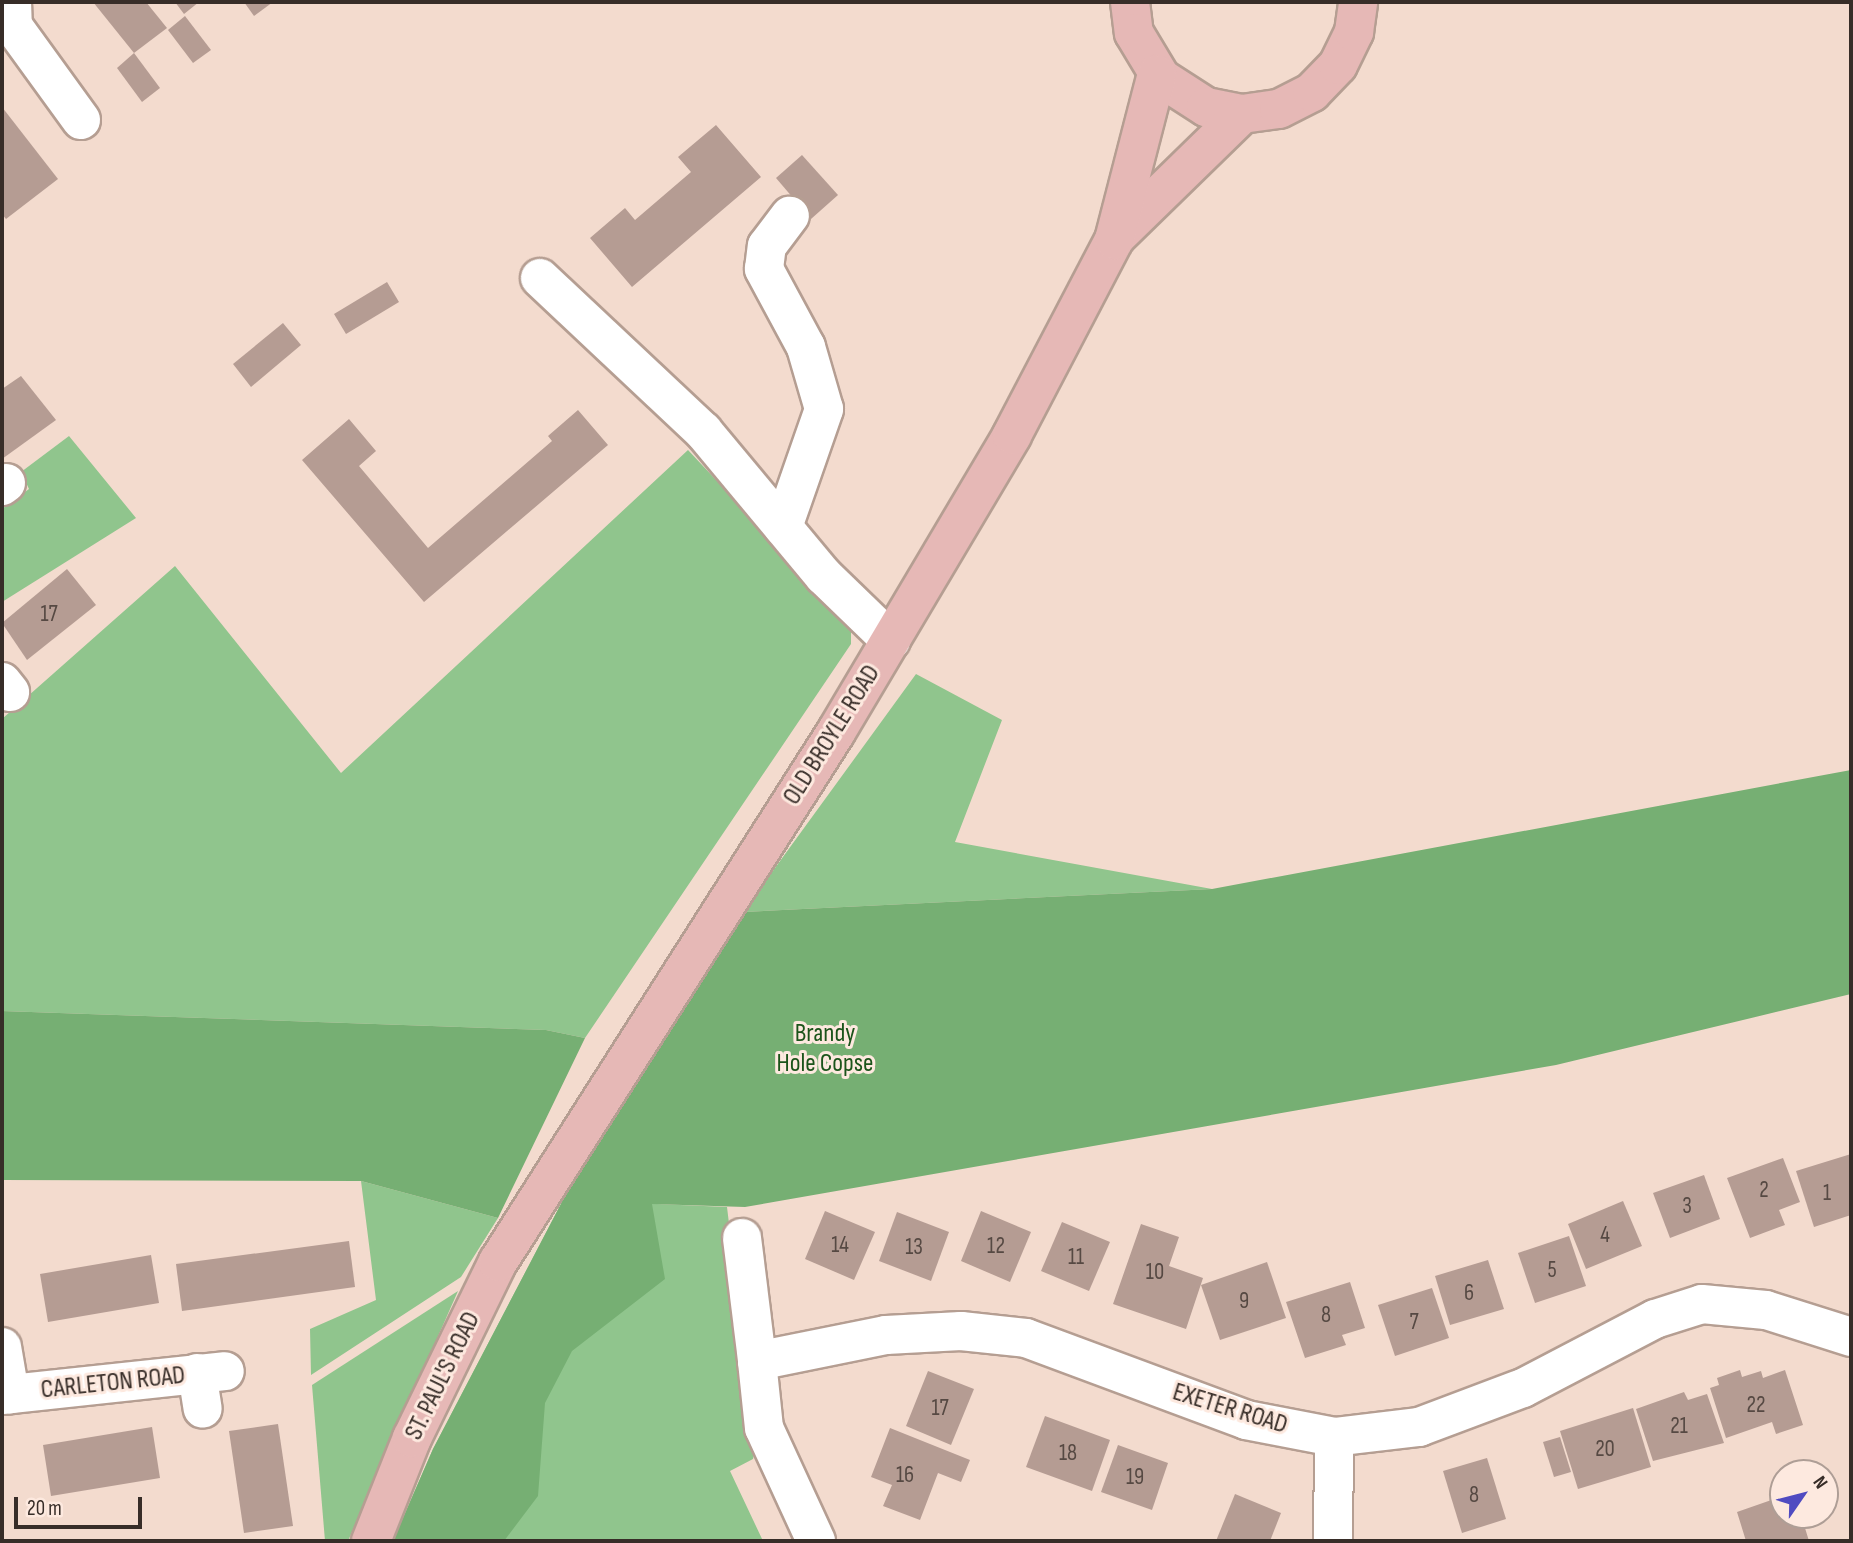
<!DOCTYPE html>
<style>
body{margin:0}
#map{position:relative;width:1853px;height:1543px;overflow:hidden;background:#f3dbce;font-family:"Sofia Sans Condensed",sans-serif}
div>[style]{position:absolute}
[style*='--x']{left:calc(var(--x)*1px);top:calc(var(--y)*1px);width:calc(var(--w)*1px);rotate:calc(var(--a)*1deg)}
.green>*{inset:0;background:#90c58d}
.forest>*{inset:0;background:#76af73}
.building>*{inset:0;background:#b59c93}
.roads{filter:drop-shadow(2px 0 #b59e92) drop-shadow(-2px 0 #b59e92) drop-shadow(0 2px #b59e92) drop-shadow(0 -2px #b59e92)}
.minor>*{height:38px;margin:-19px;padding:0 19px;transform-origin:19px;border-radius:19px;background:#fff}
.major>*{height:38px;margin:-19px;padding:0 19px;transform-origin:19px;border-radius:19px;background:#e6b8b6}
span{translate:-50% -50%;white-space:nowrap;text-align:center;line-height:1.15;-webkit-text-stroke:6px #fde9df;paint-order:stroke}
.number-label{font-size:23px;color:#564943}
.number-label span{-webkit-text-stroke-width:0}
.street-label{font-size:26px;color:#372d28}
.park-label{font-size:26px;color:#1b541a}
.frame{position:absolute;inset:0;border:4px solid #372d28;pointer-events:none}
.north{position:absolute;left:1769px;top:1459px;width:70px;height:70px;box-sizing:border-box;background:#fde9df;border:2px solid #ae9e96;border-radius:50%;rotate:55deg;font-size:19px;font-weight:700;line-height:28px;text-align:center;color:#372d28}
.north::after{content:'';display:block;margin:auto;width:24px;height:32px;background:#504bc1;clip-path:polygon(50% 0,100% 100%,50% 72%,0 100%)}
.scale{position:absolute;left:14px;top:1497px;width:128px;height:32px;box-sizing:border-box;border:4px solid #372d28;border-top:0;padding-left:9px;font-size:21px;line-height:24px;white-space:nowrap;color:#372d28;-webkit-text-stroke:5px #fde9df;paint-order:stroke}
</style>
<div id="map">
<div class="green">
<div style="clip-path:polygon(69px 436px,136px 518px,2px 602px,2px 509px,29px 489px,21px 472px)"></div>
<div style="clip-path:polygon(688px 450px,851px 624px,851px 644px,585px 1038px,546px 1030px,2px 1011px,2px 719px,175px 566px,341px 773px)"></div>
<div style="clip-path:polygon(916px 674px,1002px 720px,955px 842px,1212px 889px,743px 912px)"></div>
<div style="clip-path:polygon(361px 1181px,498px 1218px,461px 1277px,311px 1375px,310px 1329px,376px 1300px)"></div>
<div style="clip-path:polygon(563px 1200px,727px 1207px,756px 1446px,753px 1459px,730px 1471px,763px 1541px,393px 1541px,433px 1449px)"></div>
<div style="clip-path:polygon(458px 1291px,348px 1541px,325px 1541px,312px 1385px)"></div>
</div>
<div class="forest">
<div style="clip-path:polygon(1851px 770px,1851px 994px,1556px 1065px,745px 1207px,652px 1204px,665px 1279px,572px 1351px,545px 1403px,538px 1496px,504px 1541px,393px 1541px,433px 1449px,563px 1200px,743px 912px,1212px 889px)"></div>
<div style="clip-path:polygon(2px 1011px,546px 1030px,585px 1038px,498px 1218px,361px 1181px,2px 1180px)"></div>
</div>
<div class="building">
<div style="clip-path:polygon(93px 2px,146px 2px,167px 28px,134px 53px)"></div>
<div style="clip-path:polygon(175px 2px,199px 2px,184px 14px)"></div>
<div style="clip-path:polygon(244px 2px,273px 2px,254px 16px)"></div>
<div style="clip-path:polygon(185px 16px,211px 50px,193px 63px,168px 30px)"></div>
<div style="clip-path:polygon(134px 53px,160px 88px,142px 102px,117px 68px)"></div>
<div style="clip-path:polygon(2px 107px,58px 179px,6px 219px,2px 214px)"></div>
<div style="clip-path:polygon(716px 125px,761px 177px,632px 287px,590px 238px,625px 208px,635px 220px,691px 172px,678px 157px)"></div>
<div style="clip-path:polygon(802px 155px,838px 195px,811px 219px,776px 178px)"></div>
<div style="clip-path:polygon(387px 282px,399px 302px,346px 334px,334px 314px)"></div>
<div style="clip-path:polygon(283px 323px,301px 345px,251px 387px,233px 364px)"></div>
<div style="clip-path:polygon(21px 376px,56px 420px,2px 459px,2px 389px)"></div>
<div style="clip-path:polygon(578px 410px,608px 445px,424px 602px,302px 460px,349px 419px,376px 451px,359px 466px,428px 548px,552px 441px,548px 436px)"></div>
<div style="clip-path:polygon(67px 569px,96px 605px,27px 660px,2px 623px)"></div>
<div style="clip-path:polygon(1851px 1154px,1851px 1215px,1814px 1227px,1796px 1171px)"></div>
<div style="clip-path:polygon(1783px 1158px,1800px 1202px,1779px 1210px,1785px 1225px,1750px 1238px,1727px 1178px)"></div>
<div style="clip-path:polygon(1704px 1175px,1720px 1219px,1670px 1238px,1653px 1193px)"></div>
<div style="clip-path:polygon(1623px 1201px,1642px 1246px,1586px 1269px,1568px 1224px)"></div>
<div style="clip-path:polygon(825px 1211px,875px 1232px,854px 1280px,805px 1259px)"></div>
<div style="clip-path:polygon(981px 1211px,1031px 1232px,1010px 1282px,961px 1261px)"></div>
<div style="clip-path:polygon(897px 1212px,949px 1232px,931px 1281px,879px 1261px)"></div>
<div style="clip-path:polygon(1062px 1222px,1110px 1242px,1089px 1291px,1041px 1271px)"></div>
<div style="clip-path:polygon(1141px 1224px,1179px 1237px,1169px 1266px,1203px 1278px,1186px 1329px,1113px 1304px)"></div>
<div style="clip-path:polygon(1569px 1236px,1586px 1286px,1535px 1303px,1518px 1253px)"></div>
<div style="clip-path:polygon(349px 1241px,355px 1287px,182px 1311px,176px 1264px)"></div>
<div style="clip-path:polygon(151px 1255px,159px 1303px,48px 1322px,40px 1274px)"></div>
<div style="clip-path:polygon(1488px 1260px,1504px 1309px,1450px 1325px,1435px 1276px)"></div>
<div style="clip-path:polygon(1267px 1262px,1286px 1318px,1220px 1340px,1201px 1285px)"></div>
<div style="clip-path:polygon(1350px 1282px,1365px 1328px,1342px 1335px,1346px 1345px,1305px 1358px,1286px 1302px)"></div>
<div style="clip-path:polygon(1432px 1288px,1449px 1338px,1395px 1356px,1378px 1305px)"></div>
<div style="clip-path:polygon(1740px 1370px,1742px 1377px,1761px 1371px,1763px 1378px,1785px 1370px,1803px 1425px,1776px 1434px,1772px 1422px,1726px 1438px,1710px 1388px,1719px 1385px,1717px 1378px)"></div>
<div style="clip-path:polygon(928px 1371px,974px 1389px,951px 1445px,906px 1426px)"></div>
<div style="clip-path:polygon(1684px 1392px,1688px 1400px,1707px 1394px,1724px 1443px,1653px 1461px,1636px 1409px)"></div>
<div style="clip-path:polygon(1633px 1408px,1651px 1467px,1578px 1489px,1560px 1431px)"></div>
<div style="clip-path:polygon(1045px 1416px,1110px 1440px,1092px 1491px,1026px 1467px)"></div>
<div style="clip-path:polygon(278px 1424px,293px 1526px,244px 1533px,229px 1431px)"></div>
<div style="clip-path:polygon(152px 1427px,160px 1478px,51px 1496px,43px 1445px)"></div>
<div style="clip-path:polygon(890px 1428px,970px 1460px,961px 1482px,938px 1473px,920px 1520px,883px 1506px,892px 1485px,871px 1477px)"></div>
<div style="clip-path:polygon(1560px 1437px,1571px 1472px,1554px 1477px,1543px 1442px)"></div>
<div style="clip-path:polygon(1118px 1445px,1168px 1463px,1152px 1510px,1101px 1492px)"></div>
<div style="clip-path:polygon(1487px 1458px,1506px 1519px,1462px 1533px,1443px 1471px)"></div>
<div style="clip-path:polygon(1235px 1494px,1281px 1513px,1270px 1541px,1216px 1541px)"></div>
<div style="clip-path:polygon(1783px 1496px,1783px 1515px,1801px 1515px,1809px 1541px,1746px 1541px,1737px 1512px)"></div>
</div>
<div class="roads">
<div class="minor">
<div style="--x:12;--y:2;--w:24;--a:88"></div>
<div style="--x:13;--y:26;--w:116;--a:54.1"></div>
<div style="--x:540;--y:278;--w:224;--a:43.2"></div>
<div style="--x:703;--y:431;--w:189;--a:50.2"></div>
<div style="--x:824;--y:576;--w:93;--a:44.1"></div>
<div style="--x:2;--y:486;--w:5;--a:-37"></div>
<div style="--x:783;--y:527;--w:125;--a:-70.8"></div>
<div style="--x:824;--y:409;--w:65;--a:-106.2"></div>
<div style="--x:806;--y:347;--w:89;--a:-118.3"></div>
<div style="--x:764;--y:269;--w:23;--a:-83"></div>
<div style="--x:767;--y:246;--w:38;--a:-53"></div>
<div style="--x:2;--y:682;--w:13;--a:51"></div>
<div style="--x:742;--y:1238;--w:124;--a:83"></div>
<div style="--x:2;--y:1347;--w:48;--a:80.3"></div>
<div style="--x:197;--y:1373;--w:36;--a:81"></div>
<div style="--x:2;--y:1395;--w:224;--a:-6.1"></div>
<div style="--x:816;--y:1541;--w:124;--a:-114.7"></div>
<div style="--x:764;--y:1428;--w:67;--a:-96"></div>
<div style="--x:757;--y:1361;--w:132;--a:-11.4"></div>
<div style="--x:886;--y:1335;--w:75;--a:-3.1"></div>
<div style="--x:961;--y:1331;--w:65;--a:6.1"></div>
<div style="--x:1026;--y:1338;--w:235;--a:20.4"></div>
<div style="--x:1246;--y:1420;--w:90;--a:10.9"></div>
<div style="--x:1334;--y:1437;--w:86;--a:-6.7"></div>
<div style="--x:1419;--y:1427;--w:111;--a:-20.6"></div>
<div style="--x:1523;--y:1388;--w:149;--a:-27.6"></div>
<div style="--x:1655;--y:1319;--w:49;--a:-17.7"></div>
<div style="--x:1702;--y:1304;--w:64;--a:5.4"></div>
<div style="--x:1766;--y:1310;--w:89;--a:17.6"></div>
<div style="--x:1333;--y:1541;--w:104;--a:-89.4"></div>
</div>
<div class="major">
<div style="--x:1130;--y:2;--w:31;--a:83"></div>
<div style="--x:1134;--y:33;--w:52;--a:59"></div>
<div style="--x:1161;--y:78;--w:54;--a:32.8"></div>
<div style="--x:1206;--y:107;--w:37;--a:11"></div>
<div style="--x:1242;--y:114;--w:37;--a:-8"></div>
<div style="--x:1279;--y:109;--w:37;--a:-27"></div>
<div style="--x:1312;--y:92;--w:37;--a:-46"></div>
<div style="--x:1338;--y:65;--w:37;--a:-64"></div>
<div style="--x:1354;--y:32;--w:30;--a:-82"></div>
<div style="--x:1115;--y:238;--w:177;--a:-44.3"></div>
<div style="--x:371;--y:1541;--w:111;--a:-68.3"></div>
<div style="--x:412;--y:1438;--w:196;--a:-64"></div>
<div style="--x:498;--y:1262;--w:629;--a:-57.47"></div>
<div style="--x:836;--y:732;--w:345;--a:-59.3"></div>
<div style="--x:1012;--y:435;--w:220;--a:-62.4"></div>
<div style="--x:1114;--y:240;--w:171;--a:-75.5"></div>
</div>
</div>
<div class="number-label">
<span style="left:49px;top:614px">17</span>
<span style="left:1764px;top:1190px">2</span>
<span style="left:1827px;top:1193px">1</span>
<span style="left:1687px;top:1206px">3</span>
<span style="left:1605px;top:1235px">4</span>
<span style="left:840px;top:1245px">14</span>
<span style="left:996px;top:1246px">12</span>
<span style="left:914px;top:1247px">13</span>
<span style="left:1076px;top:1257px">11</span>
<span style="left:1552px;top:1270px">5</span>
<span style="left:1155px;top:1272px">10</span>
<span style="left:1469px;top:1293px">6</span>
<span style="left:1244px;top:1301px">9</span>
<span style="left:1326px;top:1315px">8</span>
<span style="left:1414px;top:1322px">7</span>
<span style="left:1756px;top:1405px">22</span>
<span style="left:940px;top:1408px">17</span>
<span style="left:1679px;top:1426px">21</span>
<span style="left:1605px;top:1449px">20</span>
<span style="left:1068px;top:1453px">18</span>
<span style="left:905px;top:1475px">16</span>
<span style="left:1135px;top:1477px">19</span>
<span style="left:1474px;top:1495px">8</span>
</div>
<div class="street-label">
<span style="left:832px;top:735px;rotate:-58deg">OLD BROYLE ROAD</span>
<span style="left:443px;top:1376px;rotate:-64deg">ST. PAUL'S ROAD</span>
<span style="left:113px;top:1383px;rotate:-6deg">CARLETON ROAD</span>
<span style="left:1230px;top:1409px;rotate:17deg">EXETER ROAD</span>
</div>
<div class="park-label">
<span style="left:825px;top:1049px">Brandy<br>Hole Copse</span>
</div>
<div class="frame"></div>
<div class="north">N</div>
<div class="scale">20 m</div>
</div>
